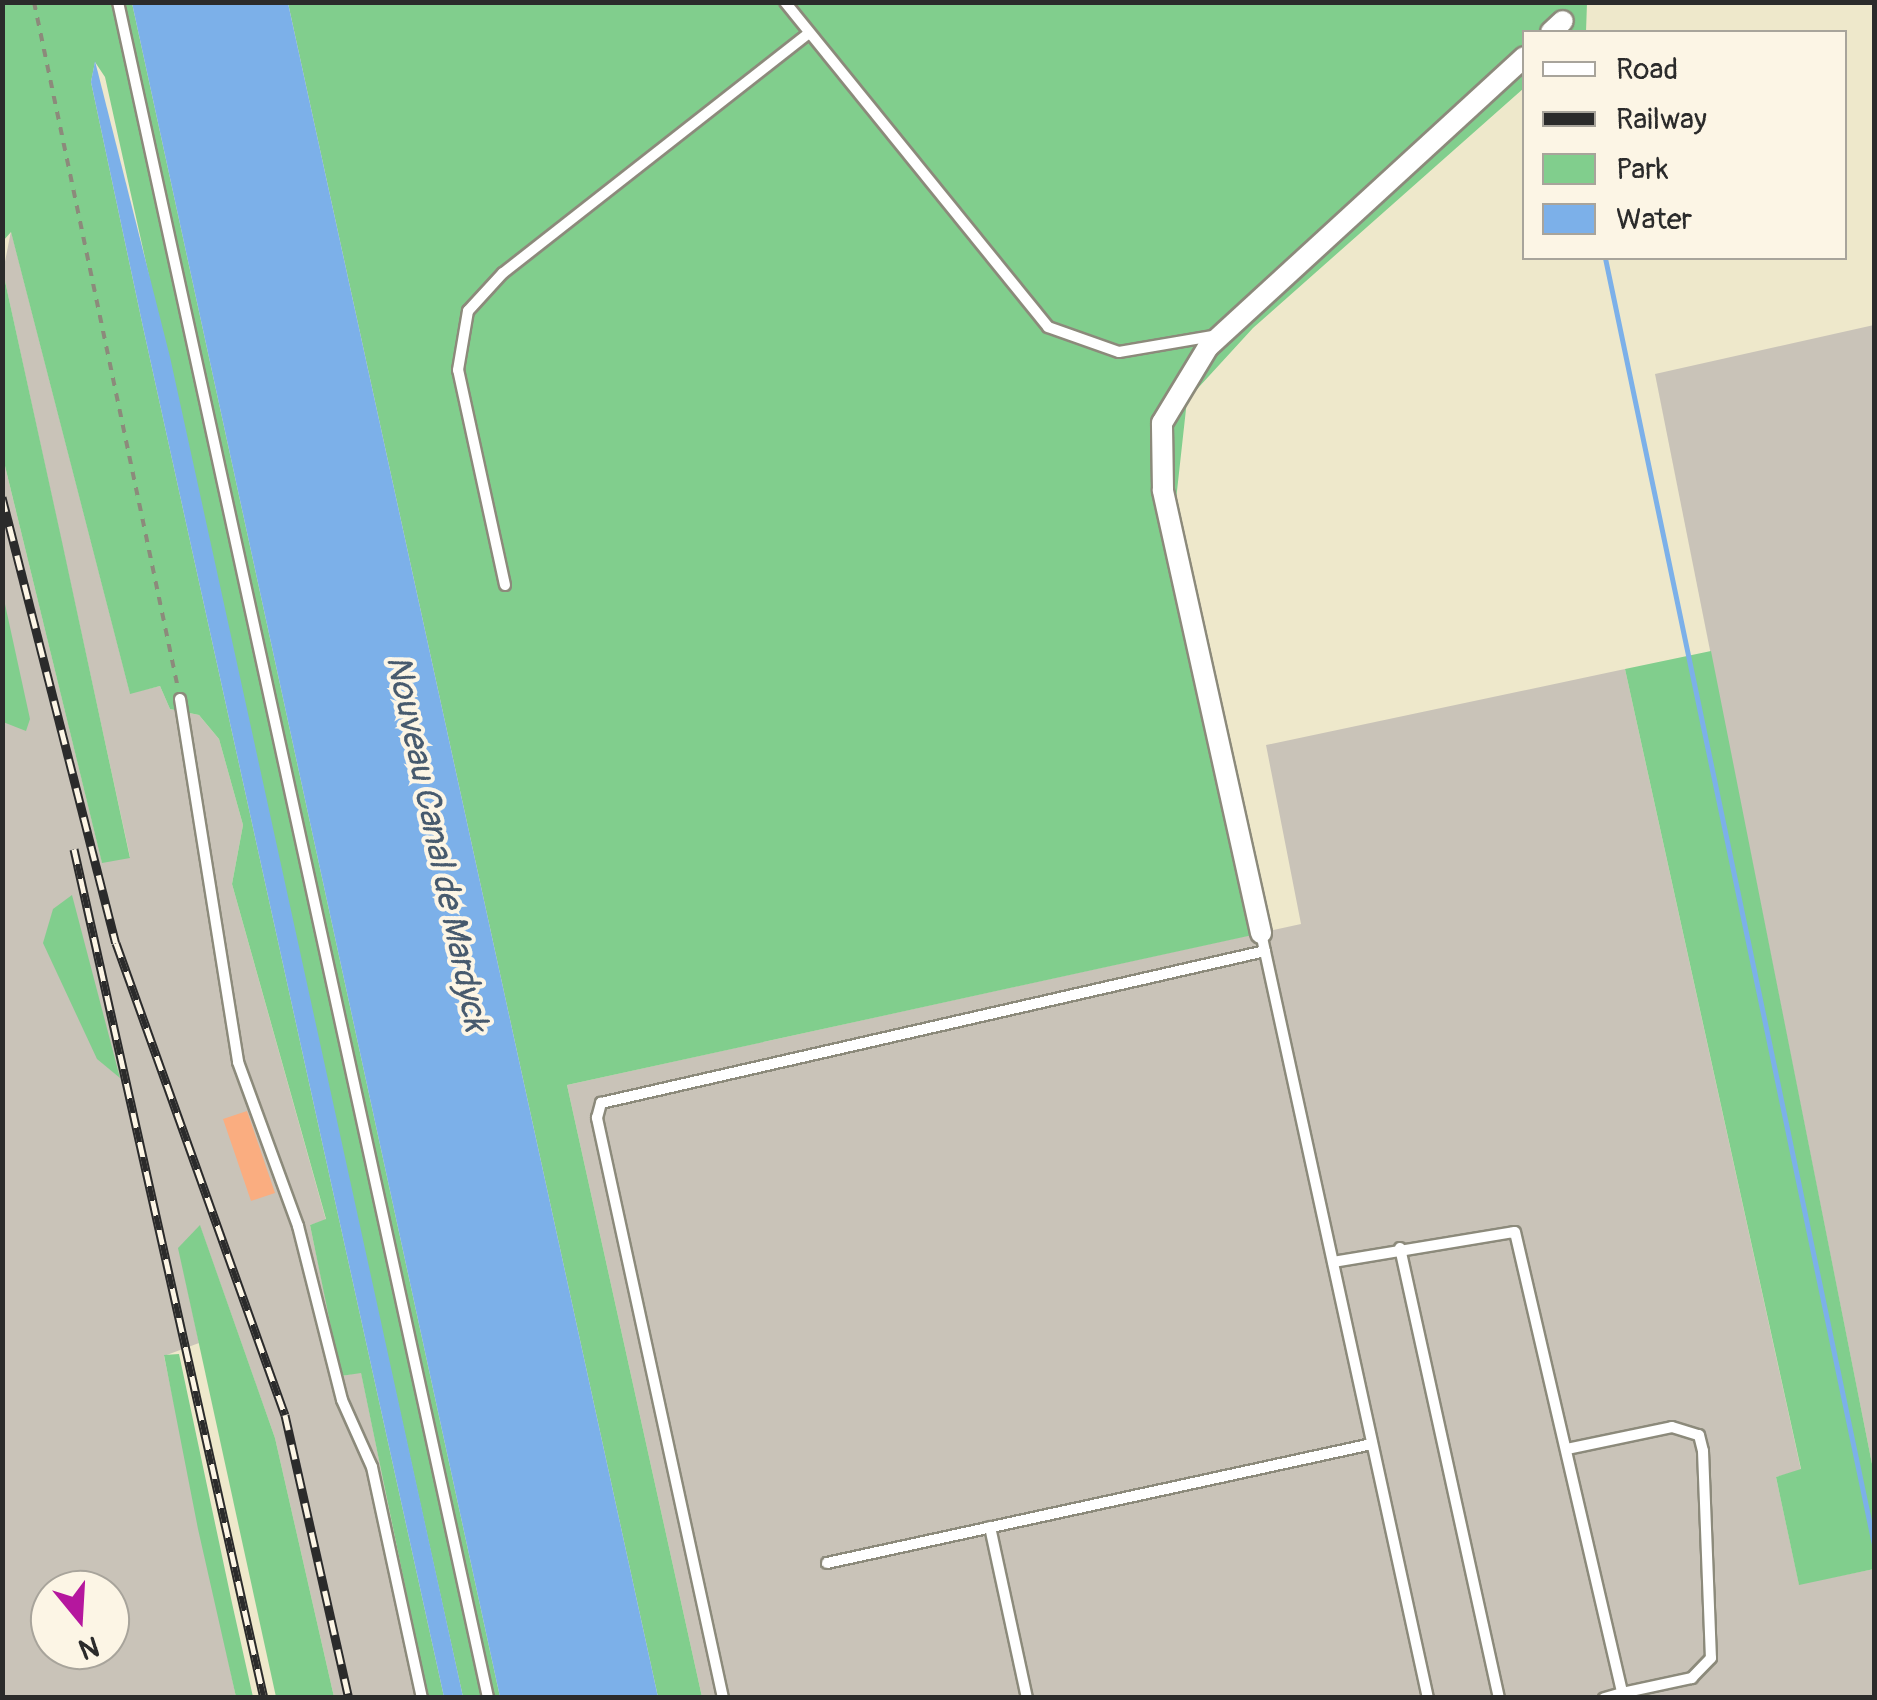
<!DOCTYPE html>
<style>
body{margin:0}
#map{position:relative;width:1877px;height:1700px;overflow:hidden;background:#eee8cb;font-family:Pangolin,sans-serif}
div>[style]{position:absolute}
[style*='--x']{left:calc(var(--x)*1px);top:calc(var(--y)*1px);width:calc(var(--w)*1px);rotate:calc(var(--a)*1deg)}
.industrial>*{inset:0;background:#c9c3b8}
.green>*{inset:0;background:#81ce8d}
.water>*{inset:0;background:#7cb0e9}
.stream>*{height:5px;margin:-2.5px;padding:0 2.5px;transform-origin:2.5px;border-radius:2.5px;background:#7cb0e9}
.building>*{inset:0;background:#faad80}
.path>*{height:4px;margin-top:-2px;transform-origin:0;background:repeating-linear-gradient(90deg,#8c8a7b 0 8px,transparent 0 16px)}
.roads{filter:drop-shadow(2px 0 #8c8a7b) drop-shadow(-2px 0 #8c8a7b) drop-shadow(0 2px #8c8a7b) drop-shadow(0 -2px #8c8a7b)}
.lane>*{height:10px;margin:-5px;padding:0 5px;transform-origin:5px;border-radius:5px;background:#fff}
.street>*{height:20px;margin:-10px;padding:0 10px;transform-origin:10px;border-radius:10px;background:#fff}
.rail>*{height:9px;margin-top:-4.5px;transform-origin:0;background:repeating-linear-gradient(90deg,#fcf5e5 0 15px,#2b2b2b 0 30px);box-sizing:border-box;border-block:2px solid #2b2b2b}
span{translate:-50% -50%;white-space:nowrap;text-align:center;line-height:1.15;-webkit-text-stroke:8px #fcf5e5;paint-order:stroke}
.water-label{font-size:35px;color:#475a6e;font-style:italic}
.frame{position:absolute;inset:0;border:5px solid #2b2b2b;pointer-events:none}
.legend{position:absolute;left:1522px;top:30px;width:325px;height:230px;box-sizing:border-box;background:#fcf5e5;border:2px solid #a8a49b;margin:0;padding:12px 18px;list-style:none;font-size:30px;color:#2b2b2b}
.legend li{display:flex;align-items:center;gap:20px;height:50px}
.legend b{width:50px;border:2px solid #a8a49b}
.north{position:absolute;left:30px;top:1570px;width:100px;height:100px;box-sizing:border-box;background:#fcf5e5;border:2px solid #a8a49b;border-radius:50%;rotate:162deg;font-size:28px;font-weight:700;line-height:40px;text-align:center;color:#2b2b2b}
.north::after{content:'';display:block;margin:auto;width:35px;height:45px;background:#b5179e;clip-path:polygon(50% 0,100% 100%,50% 72%,0 100%)}
</style>
<div id="map">
<div class="industrial">
<div style="clip-path:polygon(evenodd,11px 231px,130px 693px,160px 686px,170px 709px,199px 715px,219px 739px,243px 825px,232px 884px,326px 1220px,310px 1225px,342px 1376px,361px 1372px,428px 1697px,334px 1697px,275px 1438px,200px 1226px,179px 1249px,199px 1343px,164px 1356px,236px 1697px,3px 1697px,2px 454px,102px 862px,130px 857px,3px 272px,11px 231px,50px 1590px,110px 1590px,110px 1650px,50px 1650px,50px 1590px)"></div>
<div style="clip-path:polygon(1874px 325px,1874px 1474px,1655px 374px)"></div>
<div style="clip-path:polygon(1625px 669px,1801px 1470px,1776px 1477px,1799px 1584px,1874px 1569px,1874px 1697px,702px 1697px,567px 1085px,1301px 924px,1266px 745px)"></div>
</div>
<div class="green">
<div style="clip-path:polygon(2px 3px,132px 3px,500px 1697px,463px 1697px,105px 77px,95px 62px,91px 82px,143px 327px,444px 1697px,428px 1697px,361px 1373px,341px 1376px,310px 1225px,326px 1219px,232px 884px,243px 825px,219px 739px,199px 715px,170px 709px,160px 686px,130px 694px,11px 232px,3px 241px)"></div>
<div style="clip-path:polygon(288px 3px,1587px 3px,1586px 32px,1524px 32px,1524px 88px,1253px 328px,1187px 400px,1176px 500px,1271px 931px,567px 1085px,702px 1697px,658px 1697px)"></div>
<div style="clip-path:polygon(3px 272px,61px 537px,130px 858px,102px 863px,4px 462px)"></div>
<div style="clip-path:polygon(3px 595px,30px 719px,26px 731px,3px 722px)"></div>
<div style="clip-path:polygon(1711px 651px,1874px 1474px,1874px 1569px,1799px 1585px,1776px 1477px,1801px 1469px,1625px 669px)"></div>
<div style="clip-path:polygon(72px 895px,120px 1078px,97px 1059px,43px 943px,53px 909px)"></div>
<div style="clip-path:polygon(200px 1225px,275px 1438px,334px 1697px,276px 1697px,178px 1248px)"></div>
<div style="clip-path:polygon(179px 1354px,232px 1603px,253px 1697px,236px 1697px,198px 1529px,164px 1355px)"></div>
</div>
<div class="water">
<div style="clip-path:polygon(132px 3px,288px 3px,658px 1697px,500px 1697px)"></div>
<div style="clip-path:polygon(95px 61px,170px 357px,463px 1697px,444px 1697px,143px 327px,91px 82px)"></div>
</div>
<div class="stream">
<div style="--x:1605;--y:258;--w:1314;--a:78.19"></div>
</div>
<div class="building">
<div style="clip-path:polygon(247px 1111px,275px 1193px,251px 1201px,223px 1119px)"></div>
</div>
<div class="path">
<div style="--x:34;--y:2;--w:701;--a:78.15"></div>
</div>
<div class="roads">
<div class="lane">
<div style="--x:118;--y:2;--w:1736;--a:77.69"></div>
<div style="--x:785;--y:2;--w:418;--a:51"></div>
<div style="--x:1048;--y:327;--w:75;--a:19.4"></div>
<div style="--x:1119;--y:352;--w:95;--a:-9.7"></div>
<div style="--x:505;--y:585;--w:220;--a:-102.3"></div>
<div style="--x:458;--y:370;--w:60;--a:-80.4"></div>
<div style="--x:468;--y:311;--w:52;--a:-47.4"></div>
<div style="--x:503;--y:273;--w:389;--a:-38.1"></div>
<div style="--x:180;--y:699;--w:368;--a:80.9"></div>
<div style="--x:238;--y:1062;--w:175;--a:69.9"></div>
<div style="--x:298;--y:1226;--w:179;--a:75.8"></div>
<div style="--x:342;--y:1400;--w:73;--a:65.9"></div>
<div style="--x:372;--y:1467;--w:236;--a:77.8"></div>
<div style="--x:1261;--y:933;--w:783;--a:77.69"></div>
<div style="--x:1400;--y:1248;--w:461;--a:77.6"></div>
<div style="--x:1333;--y:1262;--w:184;--a:-9.4"></div>
<div style="--x:1515;--y:1232;--w:473;--a:76.9"></div>
<div style="--x:1622;--y:1693;--w:19;--a:164"></div>
<div style="--x:1567;--y:1449;--w:107;--a:-11.8"></div>
<div style="--x:1672;--y:1427;--w:28;--a:17"></div>
<div style="--x:1699;--y:1435;--w:16;--a:76"></div>
<div style="--x:1703;--y:1451;--w:207;--a:87.8"></div>
<div style="--x:1711;--y:1658;--w:28;--a:134"></div>
<div style="--x:1692;--y:1678;--w:72;--a:167.9"></div>
<div style="--x:990;--y:1527;--w:175;--a:77.8"></div>
<div style="--x:827;--y:1563;--w:558;--a:-12.32"></div>
<div style="--x:723;--y:1698;--w:594;--a:-102.26"></div>
<div style="--x:597;--y:1118;--w:16;--a:-75"></div>
<div style="--x:601;--y:1103;--w:681;--a:-12.89"></div>
</div>
<div class="street">
<div style="--x:1551;--y:32;--w:16;--a:-43"></div>
<div style="--x:1261;--y:933;--w:454;--a:-102.5"></div>
<div style="--x:1163;--y:490;--w:67;--a:-90.9"></div>
<div style="--x:1162;--y:423;--w:89;--a:-58.8"></div>
<div style="--x:1208;--y:347;--w:429;--a:-42.5"></div>
</div>
</div>
<div class="rail">
<div style="--x:2;--y:497;--w:460;--a:75.7"></div>
<div style="--x:116;--y:943;--w:501;--a:70.3"></div>
<div style="--x:285;--y:1415;--w:290;--a:77.3"></div>
<div style="--x:74;--y:849;--w:870;--a:77.39"></div>
</div>
<div class="water-label">
<span style="left:437px;top:843px;rotate:78deg">Nouveau Canal de Mardyck</span>
</div>
<div class="frame"></div>
<ul class="legend">
<li><b style="height:12px;background:#fff"></b>Road</li>
<li><b style="height:12px;background:#2b2b2b"></b>Railway</li>
<li><b style="height:28px;background:#81ce8d"></b>Park</li>
<li><b style="height:28px;background:#7cb0e9"></b>Water</li>
</ul>
<div class="north">N</div>
</div>
